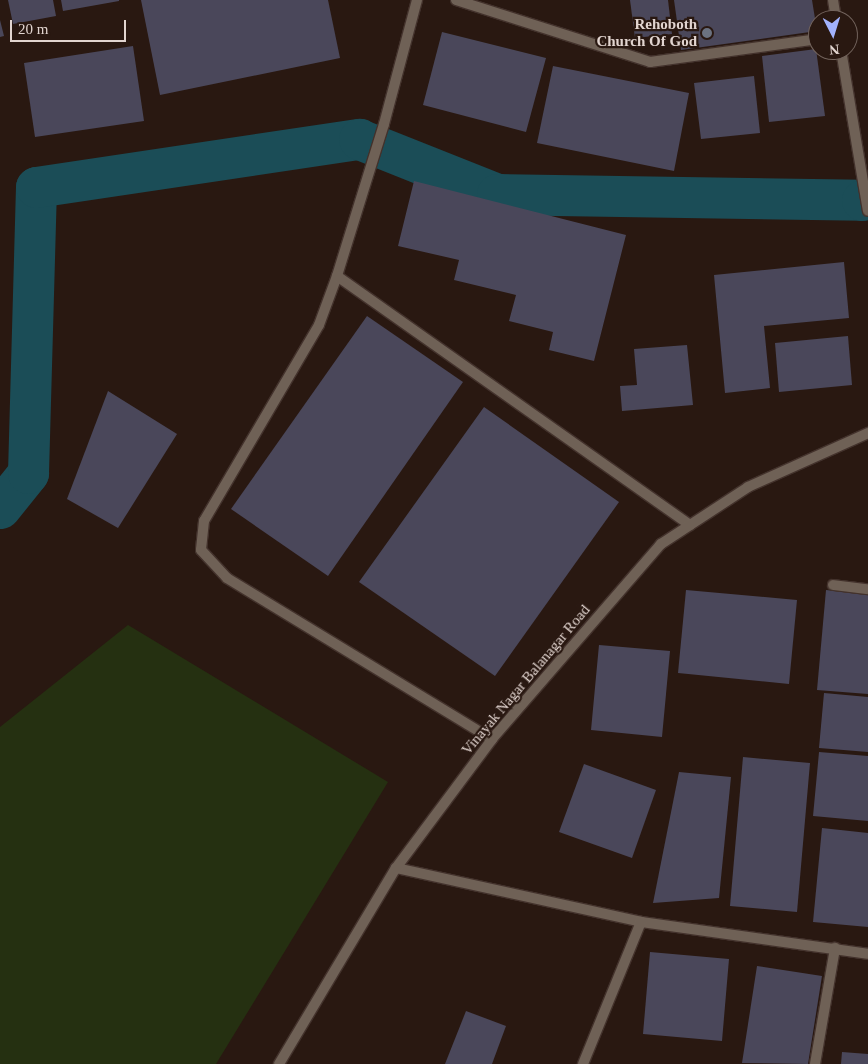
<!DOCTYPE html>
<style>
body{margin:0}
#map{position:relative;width:868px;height:1064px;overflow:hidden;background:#291811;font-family:Georgia,serif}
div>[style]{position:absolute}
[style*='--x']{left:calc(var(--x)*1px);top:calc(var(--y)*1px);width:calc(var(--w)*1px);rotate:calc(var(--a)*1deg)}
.green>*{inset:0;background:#253011}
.canal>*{height:41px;margin:-20.5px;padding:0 20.5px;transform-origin:20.5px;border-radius:20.5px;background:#1b4d57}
.building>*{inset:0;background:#4a475a}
.roads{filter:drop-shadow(1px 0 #43322c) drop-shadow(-1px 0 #43322c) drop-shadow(0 1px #43322c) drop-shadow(0 -1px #43322c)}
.minor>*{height:10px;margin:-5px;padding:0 5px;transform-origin:5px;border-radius:5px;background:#6f6156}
.dots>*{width:14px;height:14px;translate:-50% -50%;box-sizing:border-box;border:2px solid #291811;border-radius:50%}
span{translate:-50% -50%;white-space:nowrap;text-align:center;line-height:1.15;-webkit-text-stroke:4.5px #291811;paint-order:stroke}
.poi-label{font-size:15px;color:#e2d5d0;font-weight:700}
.right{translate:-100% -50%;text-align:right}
.street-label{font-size:15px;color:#e2d5d0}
.north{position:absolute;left:808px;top:10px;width:50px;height:50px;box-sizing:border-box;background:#291811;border:1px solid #73645d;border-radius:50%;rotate:175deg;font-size:14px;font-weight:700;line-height:20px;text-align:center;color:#e2d5d0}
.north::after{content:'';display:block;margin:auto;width:18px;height:22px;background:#a2b2fd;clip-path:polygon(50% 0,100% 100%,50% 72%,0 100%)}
.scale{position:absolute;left:10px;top:20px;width:116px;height:22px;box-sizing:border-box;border:2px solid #e2d5d0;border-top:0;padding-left:6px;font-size:15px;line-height:18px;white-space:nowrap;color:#e2d5d0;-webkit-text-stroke:4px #291811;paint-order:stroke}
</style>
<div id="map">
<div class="green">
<div style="clip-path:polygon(128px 625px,388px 782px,216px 1064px,0 1064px,0 727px)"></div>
</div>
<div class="canal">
<div style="--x:0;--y:508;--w:45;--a:-51.3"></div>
<div style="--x:28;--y:473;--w:286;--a:-88.4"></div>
<div style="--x:36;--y:187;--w:327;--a:-8.5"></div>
<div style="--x:359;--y:139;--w:149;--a:21.7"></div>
<div style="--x:497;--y:194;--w:365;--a:0.9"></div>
<div style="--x:862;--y:200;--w:6;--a:-18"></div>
</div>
<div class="building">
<div style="clip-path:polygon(8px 0,53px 0,56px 16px,13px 24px)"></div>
<div style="clip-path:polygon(61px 0,119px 0,119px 1px,63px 11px)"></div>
<div style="clip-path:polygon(141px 0,328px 0,340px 58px,160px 95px)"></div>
<div style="clip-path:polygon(630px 0,668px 0,672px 34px,635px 38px)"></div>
<div style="clip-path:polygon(674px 0,812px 0,817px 31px,681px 50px)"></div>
<div style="clip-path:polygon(0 20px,4px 36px,0 37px)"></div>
<div style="clip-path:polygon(442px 32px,546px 58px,526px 132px,423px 105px)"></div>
<div style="clip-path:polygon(133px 46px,144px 121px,35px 137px,24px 63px)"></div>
<div style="clip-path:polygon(816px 49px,825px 116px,769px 122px,762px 56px)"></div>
<div style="clip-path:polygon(553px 66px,689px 93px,674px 171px,537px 143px)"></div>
<div style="clip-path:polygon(754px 76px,760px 133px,701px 139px,694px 83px)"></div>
<div style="clip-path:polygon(414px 181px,626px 235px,594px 361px,549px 350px,553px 332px,509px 321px,516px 295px,454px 280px,459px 260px,398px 246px)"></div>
<div style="clip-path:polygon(844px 262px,849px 318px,764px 326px,770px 388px,725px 393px,714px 275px)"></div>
<div style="clip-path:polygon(367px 316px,463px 382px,328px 576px,231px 509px)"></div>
<div style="clip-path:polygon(848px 336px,852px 385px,779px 392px,775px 343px)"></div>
<div style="clip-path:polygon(687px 345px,693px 405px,622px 411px,620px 386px,637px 385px,634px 349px)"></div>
<div style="clip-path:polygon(108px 391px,177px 434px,118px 528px,67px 499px)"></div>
<div style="clip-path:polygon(484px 407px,619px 502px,495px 676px,359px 582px)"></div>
<div style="clip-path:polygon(686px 590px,797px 600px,789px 684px,678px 673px)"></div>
<div style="clip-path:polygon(826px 590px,868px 594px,868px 694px,817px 690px)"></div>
<div style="clip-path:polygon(599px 645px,670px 651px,662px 737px,591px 730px)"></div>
<div style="clip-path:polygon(824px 693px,868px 697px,868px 752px,819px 748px)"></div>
<div style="clip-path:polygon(819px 752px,868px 756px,868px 821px,813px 816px)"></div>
<div style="clip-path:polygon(743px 757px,810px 763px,797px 912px,730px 906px)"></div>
<div style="clip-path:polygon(584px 764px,656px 790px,632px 858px,559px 832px)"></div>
<div style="clip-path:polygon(679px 772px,731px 777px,719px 898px,653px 903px)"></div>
<div style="clip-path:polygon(822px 828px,868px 833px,868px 927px,813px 922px)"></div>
<div style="clip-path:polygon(650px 952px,729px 959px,722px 1041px,643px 1034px)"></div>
<div style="clip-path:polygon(757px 966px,822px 976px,808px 1064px,742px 1063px)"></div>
<div style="clip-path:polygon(466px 1011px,506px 1026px,492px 1064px,445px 1064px)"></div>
<div style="clip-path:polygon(842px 1052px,868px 1054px,868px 1064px,841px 1064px)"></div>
</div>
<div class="roads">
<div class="minor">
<div style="--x:417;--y:0;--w:128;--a:104.9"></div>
<div style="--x:384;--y:124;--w:159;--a:107.2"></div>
<div style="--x:337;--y:276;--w:52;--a:110.2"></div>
<div style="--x:319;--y:325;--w:227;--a:120.4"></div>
<div style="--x:204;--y:521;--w:29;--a:96"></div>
<div style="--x:201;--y:550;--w:38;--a:47"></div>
<div style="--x:227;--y:578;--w:310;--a:31.3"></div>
<div style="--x:456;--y:0;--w:204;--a:17.7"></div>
<div style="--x:650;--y:62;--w:170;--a:-7.8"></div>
<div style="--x:833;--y:0;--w:20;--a:81"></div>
<div style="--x:841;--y:50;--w:163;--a:80.5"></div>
<div style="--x:337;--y:276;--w:432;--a:35.2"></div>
<div style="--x:833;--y:585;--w:35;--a:7"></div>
<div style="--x:396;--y:868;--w:251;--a:12.4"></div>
<div style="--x:641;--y:922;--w:229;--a:8"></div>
<div style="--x:279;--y:1064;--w:228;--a:-59.2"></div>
<div style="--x:396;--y:868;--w:161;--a:-53.3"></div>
<div style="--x:492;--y:739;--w:258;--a:-49.1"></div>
<div style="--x:661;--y:544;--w:104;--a:-33.2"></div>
<div style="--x:748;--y:487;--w:132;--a:-24.2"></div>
<div style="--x:583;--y:1064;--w:153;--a:-67.8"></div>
<div style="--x:815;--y:1064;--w:118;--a:-80.2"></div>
</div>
</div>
<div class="dots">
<div style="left:707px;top:33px;background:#6b7280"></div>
</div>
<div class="poi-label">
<span class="right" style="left:697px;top:33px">Rehoboth<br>Church Of God</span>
</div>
<div class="street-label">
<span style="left:526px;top:680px;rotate:-50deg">Vinayak Nagar Balanagar Road</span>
</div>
<div class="north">N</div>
<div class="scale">20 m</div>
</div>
